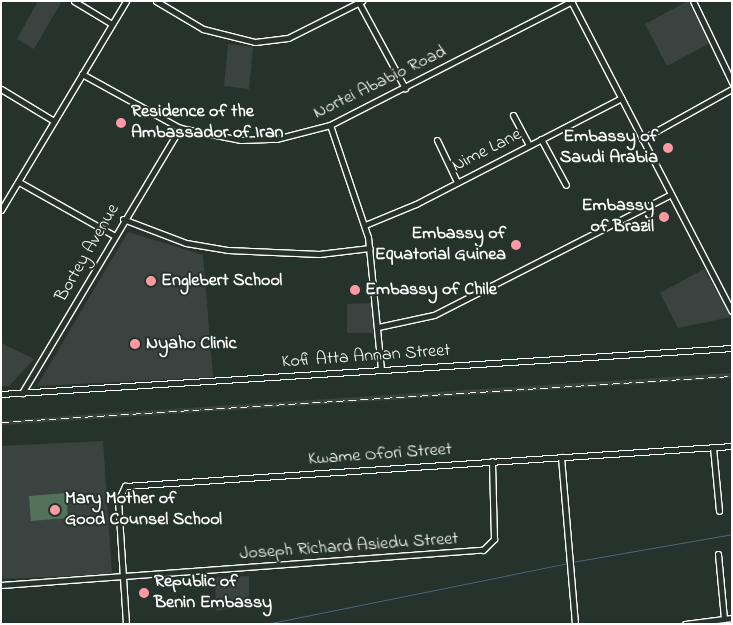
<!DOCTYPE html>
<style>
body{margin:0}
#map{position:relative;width:733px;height:625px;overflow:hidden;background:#26332d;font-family:"Indie Flower",sans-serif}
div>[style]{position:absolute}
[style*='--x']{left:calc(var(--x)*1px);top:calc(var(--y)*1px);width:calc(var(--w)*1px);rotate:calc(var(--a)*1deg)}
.built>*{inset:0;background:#3b4341}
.green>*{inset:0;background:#53725a}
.stream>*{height:1px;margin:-0.5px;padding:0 0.5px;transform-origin:0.5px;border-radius:0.5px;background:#4f6673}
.roads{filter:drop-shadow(1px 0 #fff) drop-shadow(-1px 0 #fff) drop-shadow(0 1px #fff) drop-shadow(0 -1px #fff)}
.minor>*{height:5px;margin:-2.5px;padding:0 2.5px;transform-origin:2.5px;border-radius:2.5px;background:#26332d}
.rail>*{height:1px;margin-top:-0.5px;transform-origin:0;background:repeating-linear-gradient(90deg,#fff 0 8px,transparent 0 12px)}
.dots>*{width:14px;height:14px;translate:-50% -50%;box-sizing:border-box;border:2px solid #26332d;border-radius:50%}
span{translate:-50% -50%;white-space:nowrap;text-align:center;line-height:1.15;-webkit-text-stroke:4px #26332d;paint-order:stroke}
.street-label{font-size:18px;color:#fff}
.poi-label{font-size:18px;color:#fff;font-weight:700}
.left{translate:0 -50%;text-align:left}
.right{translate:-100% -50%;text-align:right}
.frame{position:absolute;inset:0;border:2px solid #fff;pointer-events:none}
</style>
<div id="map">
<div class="built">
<div style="clip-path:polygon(38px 1px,62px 1px,34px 49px,17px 39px)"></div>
<div style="clip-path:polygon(688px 1px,710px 43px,667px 66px,645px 24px)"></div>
<div style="clip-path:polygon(228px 44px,253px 47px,249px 89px,224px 86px)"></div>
<div style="clip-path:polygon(128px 232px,203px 255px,213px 377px,37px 386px)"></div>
<div style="clip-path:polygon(704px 269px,731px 317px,678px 328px,660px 293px)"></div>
<div style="clip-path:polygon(372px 303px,374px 333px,347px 333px,347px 304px)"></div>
<div style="clip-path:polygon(1px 343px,34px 359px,9px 386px,1px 386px)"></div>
<div style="clip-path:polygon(732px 373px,732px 378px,1px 425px,1px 421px,79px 415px)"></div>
<div style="clip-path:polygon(103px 441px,112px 574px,1px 579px,1px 446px)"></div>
<div style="clip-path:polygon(249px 576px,249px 605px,216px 611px,215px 577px)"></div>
</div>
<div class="green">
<div style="clip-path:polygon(66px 493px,68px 518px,31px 521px,29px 496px)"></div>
</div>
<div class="stream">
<div style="--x:572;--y:562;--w:162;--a:-9.9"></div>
<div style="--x:266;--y:624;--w:308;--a:-11.4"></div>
</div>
<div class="roads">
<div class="minor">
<div style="--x:74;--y:1;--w:44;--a:31.2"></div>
<div style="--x:156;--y:1;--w:55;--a:30.8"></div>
<div style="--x:203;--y:29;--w:54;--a:14"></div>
<div style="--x:255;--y:42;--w:33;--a:-7"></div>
<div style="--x:288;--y:38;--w:83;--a:-26.6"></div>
<div style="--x:571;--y:1;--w:349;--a:62.6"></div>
<div style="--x:693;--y:1;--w:90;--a:64.3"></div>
<div style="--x:359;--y:3;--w:97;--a:61.6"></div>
<div style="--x:82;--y:74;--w:112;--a:28.9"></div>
<div style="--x:180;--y:128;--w:62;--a:11.1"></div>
<div style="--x:241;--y:140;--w:35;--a:-2"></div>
<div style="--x:276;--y:139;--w:56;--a:-14.5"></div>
<div style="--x:330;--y:125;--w:272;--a:-27.1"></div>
<div style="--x:1;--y:89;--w:62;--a:31.1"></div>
<div style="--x:513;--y:115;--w:34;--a:62"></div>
<div style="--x:330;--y:125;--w:118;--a:71.3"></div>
<div style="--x:368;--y:237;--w:133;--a:84.4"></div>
<div style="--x:541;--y:139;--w:52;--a:61.5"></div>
<div style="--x:642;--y:139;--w:103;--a:-29.1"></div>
<div style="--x:437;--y:140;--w:47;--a:64.5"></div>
<div style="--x:19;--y:182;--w:108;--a:29.4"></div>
<div style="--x:1;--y:210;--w:244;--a:-59.1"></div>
<div style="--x:123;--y:219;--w:67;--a:20.9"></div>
<div style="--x:186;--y:243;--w:43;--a:9.5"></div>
<div style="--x:228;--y:250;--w:91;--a:2.5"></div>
<div style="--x:319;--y:254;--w:51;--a:-6.7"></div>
<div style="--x:365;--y:225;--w:55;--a:-22.4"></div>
<div style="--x:416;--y:204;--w:231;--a:-27.3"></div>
<div style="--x:378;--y:327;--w:57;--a:-12.1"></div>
<div style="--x:434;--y:315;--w:266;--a:-27"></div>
<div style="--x:22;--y:393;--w:309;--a:-59.2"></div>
<div style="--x:1;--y:394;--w:732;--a:-3.6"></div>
<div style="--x:713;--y:447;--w:64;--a:84.6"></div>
<div style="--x:561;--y:457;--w:168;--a:85.2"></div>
<div style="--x:718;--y:554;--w:65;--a:84.7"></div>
<div style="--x:1;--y:585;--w:483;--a:-4.2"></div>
<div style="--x:483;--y:550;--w:16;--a:-45"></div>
<div style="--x:494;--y:539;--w:78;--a:-91.5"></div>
<div style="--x:126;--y:624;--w:123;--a:-93.7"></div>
<div style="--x:118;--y:501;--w:17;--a:-65"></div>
<div style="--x:125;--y:486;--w:608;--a:-3.77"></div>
<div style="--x:685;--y:624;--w:47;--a:-7.3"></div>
</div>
</div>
<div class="rail">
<div style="--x:1;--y:422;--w:732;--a:-3.6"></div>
</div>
<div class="dots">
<div style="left:121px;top:123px;background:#ff9aa2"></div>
<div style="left:668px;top:148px;background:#ff9aa2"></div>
<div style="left:664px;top:217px;background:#ff9aa2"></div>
<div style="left:516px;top:245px;background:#ff9aa2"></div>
<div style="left:151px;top:281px;background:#ff9aa2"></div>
<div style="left:355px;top:290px;background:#ff9aa2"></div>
<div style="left:135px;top:344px;background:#ff9aa2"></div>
<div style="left:55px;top:510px;background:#ff9aa2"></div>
<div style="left:144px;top:593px;background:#ff9aa2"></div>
</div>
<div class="street-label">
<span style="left:380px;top:83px;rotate:-26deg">Nortei Ababio Road</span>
<span style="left:487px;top:151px;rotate:-27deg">Nime Lane</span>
<span style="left:88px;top:253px;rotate:-60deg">Bortey Avenue</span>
<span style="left:366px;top:357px;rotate:-4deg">Kofi Atta Annan Street</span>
<span style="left:380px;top:455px;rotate:-4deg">Kwame Ofori Street</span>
<span style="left:349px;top:547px;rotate:-4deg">Joseph Richard Asiedu Street</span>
</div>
<div class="poi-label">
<span class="left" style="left:131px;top:123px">Residence of the<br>Ambassador of Iran</span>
<span class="right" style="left:658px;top:148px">Embassy of<br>Saudi Arabia</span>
<span class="right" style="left:654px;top:217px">Embassy<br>of Brazil</span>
<span class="right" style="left:506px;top:245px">Embassy of<br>Equatorial Guinea</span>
<span class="left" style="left:161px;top:281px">Englebert School</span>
<span class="left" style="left:365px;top:290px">Embassy of Chile</span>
<span class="left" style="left:146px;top:344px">Nyaho Clinic</span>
<span class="left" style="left:65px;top:510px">Mary Mother of<br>Good Counsel School</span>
<span class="left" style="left:154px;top:593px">Republic of<br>Benin Embassy</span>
</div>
<div class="frame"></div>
</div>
